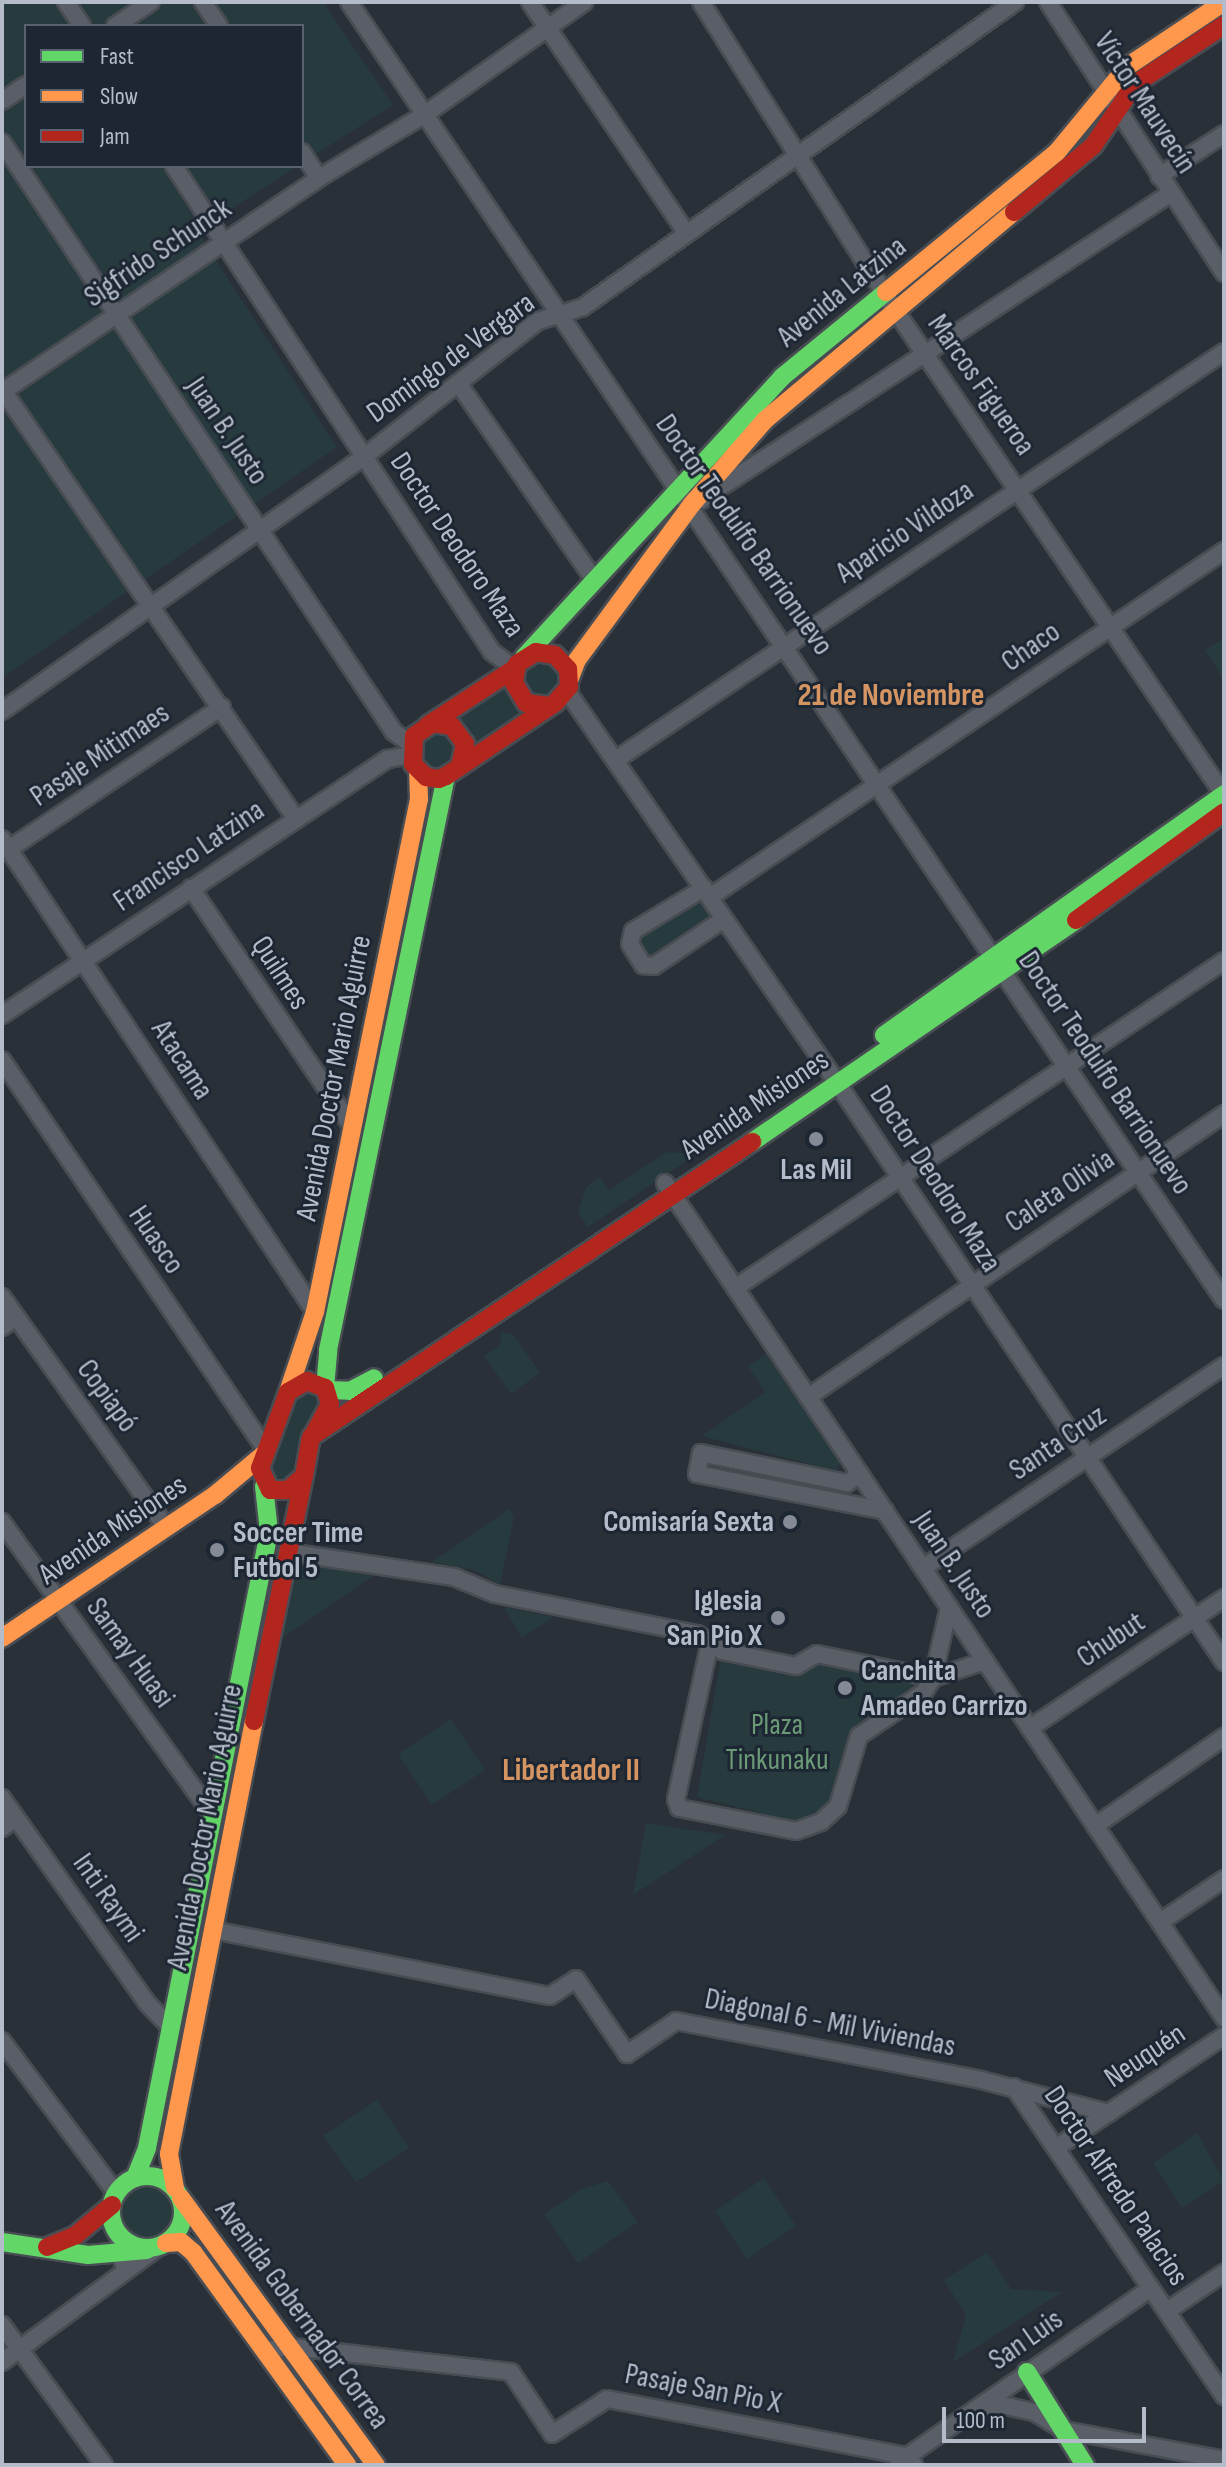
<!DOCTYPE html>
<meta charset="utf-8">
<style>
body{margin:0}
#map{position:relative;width:1226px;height:2467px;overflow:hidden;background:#2a3038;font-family:"Sofia Sans Condensed",sans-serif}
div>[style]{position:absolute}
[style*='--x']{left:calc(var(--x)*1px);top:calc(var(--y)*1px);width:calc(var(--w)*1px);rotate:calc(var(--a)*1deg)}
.green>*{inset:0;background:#273a3e}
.round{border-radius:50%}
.roads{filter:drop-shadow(2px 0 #484c53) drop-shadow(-2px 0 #484c53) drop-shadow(0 2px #484c53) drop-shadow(0 -2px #484c53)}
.street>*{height:16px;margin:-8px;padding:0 8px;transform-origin:8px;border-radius:8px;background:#5a5e66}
.fast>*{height:18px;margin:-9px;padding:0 9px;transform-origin:9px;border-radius:9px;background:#63d668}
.fast>.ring{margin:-9px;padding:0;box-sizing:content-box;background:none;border:18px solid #63d668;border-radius:50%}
.slow>*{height:18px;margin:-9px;padding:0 9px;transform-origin:9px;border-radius:9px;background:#ff974d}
.jam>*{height:18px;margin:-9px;padding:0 9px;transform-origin:9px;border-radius:9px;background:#b3261e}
.dots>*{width:22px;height:22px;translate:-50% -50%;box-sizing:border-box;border:4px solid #1d2633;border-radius:50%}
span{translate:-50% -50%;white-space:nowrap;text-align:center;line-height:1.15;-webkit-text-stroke:6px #1d2633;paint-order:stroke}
.street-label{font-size:30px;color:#b4bcc9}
.poi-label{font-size:30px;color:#b4bcc9;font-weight:700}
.right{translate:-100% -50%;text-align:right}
.left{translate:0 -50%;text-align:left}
.park-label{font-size:30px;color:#6b9a76}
.neighbourhood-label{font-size:32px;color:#d59563;font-weight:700}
.frame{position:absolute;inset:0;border:4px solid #b4bcc9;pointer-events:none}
.legend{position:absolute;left:24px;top:24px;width:280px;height:144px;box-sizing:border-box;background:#1d2633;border:2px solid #59626f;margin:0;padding:10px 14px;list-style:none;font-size:24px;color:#b4bcc9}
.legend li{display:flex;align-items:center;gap:16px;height:40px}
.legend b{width:40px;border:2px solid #59626f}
.scale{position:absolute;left:942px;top:2407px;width:204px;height:36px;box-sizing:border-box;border:4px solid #b4bcc9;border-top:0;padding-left:10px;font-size:24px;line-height:28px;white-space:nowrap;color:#b4bcc9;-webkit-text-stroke:6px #1d2633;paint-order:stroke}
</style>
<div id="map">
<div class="green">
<div style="clip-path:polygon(2px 2px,323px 2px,393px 105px,302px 163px,302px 26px,26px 26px,26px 166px,298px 166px,197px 231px,337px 447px,2px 678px)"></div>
<div style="clip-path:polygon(1224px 638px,1224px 680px,1205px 650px)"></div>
<div style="clip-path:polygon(549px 662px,561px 676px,552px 697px,528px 694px,523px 675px,531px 664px)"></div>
<div style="clip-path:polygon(508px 679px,527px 709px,475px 749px,450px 717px)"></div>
<div style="clip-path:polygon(427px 734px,451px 736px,456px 758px,435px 770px,423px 763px,419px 744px)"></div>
<div style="clip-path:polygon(693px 900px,702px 902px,711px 915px,708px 924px,654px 959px,646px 957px,638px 934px)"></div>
<div style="clip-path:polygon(667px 1152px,697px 1154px,588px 1227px,578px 1212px,586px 1187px,600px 1177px,609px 1190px)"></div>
<div style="clip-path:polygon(502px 1332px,513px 1334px,540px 1373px,511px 1394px,484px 1356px,499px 1346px)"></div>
<div style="clip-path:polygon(769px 1352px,841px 1460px,836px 1471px,702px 1436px,765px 1392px,748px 1366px)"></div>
<div style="clip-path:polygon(305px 1390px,322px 1399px,295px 1455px,293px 1474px,275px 1484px,266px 1465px,295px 1399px)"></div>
<div style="clip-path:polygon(509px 1509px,514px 1517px,500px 1585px,475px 1570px,432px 1562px)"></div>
<div style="clip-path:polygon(302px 1561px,376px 1574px,281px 1639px,293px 1566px)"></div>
<div style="clip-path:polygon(504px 1607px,554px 1617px,522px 1638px)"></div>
<div style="clip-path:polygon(721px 1657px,796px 1672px,820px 1663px,918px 1681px,918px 1689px,853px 1734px,832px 1802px,797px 1822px,697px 1797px)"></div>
<div style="clip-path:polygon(451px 1719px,485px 1770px,432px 1805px,398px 1754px)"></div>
<div style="clip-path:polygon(646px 1823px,725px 1835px,633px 1895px)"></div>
<div style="clip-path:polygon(377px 2100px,409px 2148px,356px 2182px,323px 2136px)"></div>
<div style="clip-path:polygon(1197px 2133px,1224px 2181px,1182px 2208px,1153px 2163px)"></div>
<div style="clip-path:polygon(764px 2178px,796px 2226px,747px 2259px,715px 2211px)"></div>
<div style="clip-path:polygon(608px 2181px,638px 2222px,578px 2263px,544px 2214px,581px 2189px)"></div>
<div class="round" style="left:121px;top:2187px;width:50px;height:50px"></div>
<div style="clip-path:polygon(987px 2252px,1011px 2289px,1062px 2292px,953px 2362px,966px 2315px,944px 2280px)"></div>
</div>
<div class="roads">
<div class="street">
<div style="--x:66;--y:2;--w:29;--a:56"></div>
<div style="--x:203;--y:2;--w:29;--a:56"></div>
<div style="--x:349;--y:2;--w:1565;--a:56.02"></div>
<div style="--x:530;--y:2;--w:277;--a:55.9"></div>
<div style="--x:701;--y:2;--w:353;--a:57.8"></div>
<div style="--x:889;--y:301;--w:597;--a:55.86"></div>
<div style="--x:1048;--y:2;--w:323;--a:57"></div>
<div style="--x:115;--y:26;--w:43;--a:-33.7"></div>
<div style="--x:2;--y:101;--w:29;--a:-34"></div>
<div style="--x:2;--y:142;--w:708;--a:56.4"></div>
<div style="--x:394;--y:732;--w:21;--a:35"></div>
<div style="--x:302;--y:152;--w:31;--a:57"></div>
<div style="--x:174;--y:166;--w:581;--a:56.8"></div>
<div style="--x:492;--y:652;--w:27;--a:36"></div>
<div style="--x:1159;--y:176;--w:77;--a:-32.9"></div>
<div style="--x:458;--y:383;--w:241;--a:55.3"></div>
<div style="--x:2;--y:389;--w:521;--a:55.64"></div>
<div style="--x:2;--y:392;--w:382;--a:-34"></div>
<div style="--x:319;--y:178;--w:122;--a:-31"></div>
<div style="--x:424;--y:115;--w:196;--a:-35.2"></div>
<div style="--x:701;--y:500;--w:561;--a:-33.15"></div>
<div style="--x:567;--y:691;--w:477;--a:55.4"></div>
<div style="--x:838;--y:1084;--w:695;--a:56.26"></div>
<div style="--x:2;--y:711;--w:444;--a:-35.1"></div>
<div style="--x:365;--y:456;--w:219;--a:-38"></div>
<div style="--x:538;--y:321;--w:47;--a:-17.3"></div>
<div style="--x:583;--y:307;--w:529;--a:-35.22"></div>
<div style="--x:617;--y:759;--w:731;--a:-33.84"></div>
<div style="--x:2;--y:839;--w:567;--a:56.51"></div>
<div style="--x:9;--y:849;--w:256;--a:-33.7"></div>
<div style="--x:191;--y:888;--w:288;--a:56"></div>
<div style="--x:704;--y:888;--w:83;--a:148.8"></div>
<div style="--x:633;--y:931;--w:13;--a:103"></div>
<div style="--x:630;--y:944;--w:25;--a:58"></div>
<div style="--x:643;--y:965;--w:11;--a:5"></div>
<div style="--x:654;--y:966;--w:84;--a:-33.9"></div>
<div style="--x:710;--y:897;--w:620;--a:-33.95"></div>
<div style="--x:2;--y:1015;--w:463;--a:-33.6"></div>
<div style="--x:388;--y:759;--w:22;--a:-10"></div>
<div style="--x:2;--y:1060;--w:471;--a:55.9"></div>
<div style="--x:665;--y:1183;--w:1005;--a:56.2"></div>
<div style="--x:735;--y:1288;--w:588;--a:-33.77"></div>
<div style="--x:2;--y:1297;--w:282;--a:54.5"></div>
<div style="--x:2;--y:1327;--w:17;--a:-36"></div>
<div style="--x:808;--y:1397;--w:503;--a:-34.23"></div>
<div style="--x:860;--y:1474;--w:16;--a:145"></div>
<div style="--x:847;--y:1483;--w:149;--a:-168.4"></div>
<div style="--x:701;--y:1453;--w:21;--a:101"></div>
<div style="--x:697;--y:1474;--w:192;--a:11.1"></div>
<div style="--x:2;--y:1522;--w:362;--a:54.3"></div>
<div style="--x:287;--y:1552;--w:169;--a:8.5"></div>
<div style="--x:454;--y:1577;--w:44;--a:22.5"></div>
<div style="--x:495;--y:1594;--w:206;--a:11.2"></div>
<div style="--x:697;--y:1634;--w:30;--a:34"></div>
<div style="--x:722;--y:1651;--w:76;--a:11.5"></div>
<div style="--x:796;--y:1666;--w:24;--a:-30"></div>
<div style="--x:817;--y:1654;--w:118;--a:11.7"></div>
<div style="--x:933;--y:1678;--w:55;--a:-18.1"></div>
<div style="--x:923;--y:1568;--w:362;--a:-33.9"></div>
<div style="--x:710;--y:1642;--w:161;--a:102.2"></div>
<div style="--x:676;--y:1799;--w:9;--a:72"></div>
<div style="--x:679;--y:1808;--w:119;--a:11.1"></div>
<div style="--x:796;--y:1831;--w:27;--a:-20"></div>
<div style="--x:821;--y:1822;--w:23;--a:-43"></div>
<div style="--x:838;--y:1806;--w:73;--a:-73.3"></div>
<div style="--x:859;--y:1736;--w:78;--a:-34.1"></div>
<div style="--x:924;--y:1692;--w:17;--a:-57"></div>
<div style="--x:933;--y:1678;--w:73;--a:-77.3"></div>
<div style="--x:1030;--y:1728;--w:234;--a:-33.8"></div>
<div style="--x:2;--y:1798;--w:251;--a:54.7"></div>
<div style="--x:147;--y:2003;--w:35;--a:46"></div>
<div style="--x:1095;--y:1826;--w:157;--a:-34.6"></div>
<div style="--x:2;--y:1828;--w:17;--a:-36"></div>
<div style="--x:1160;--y:1922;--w:77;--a:-33.9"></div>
<div style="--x:213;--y:1930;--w:343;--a:11.1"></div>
<div style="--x:550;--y:1996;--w:31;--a:-33"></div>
<div style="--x:576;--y:1979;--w:91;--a:55.8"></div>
<div style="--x:627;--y:2054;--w:59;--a:-34"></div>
<div style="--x:676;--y:2021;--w:311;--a:10.9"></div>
<div style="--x:981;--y:2080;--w:132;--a:14.5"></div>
<div style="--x:2;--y:2041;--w:190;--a:53.1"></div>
<div style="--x:1014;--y:2087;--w:374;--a:55.8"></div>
<div style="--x:1056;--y:2148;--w:202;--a:-33.7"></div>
<div style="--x:117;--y:2231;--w:33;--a:79"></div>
<div style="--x:1167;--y:2311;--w:69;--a:-33.7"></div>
<div style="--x:2;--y:2325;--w:173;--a:53.9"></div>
<div style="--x:264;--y:2350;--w:28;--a:-6"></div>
<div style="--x:292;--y:2347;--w:220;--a:6.5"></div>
<div style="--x:511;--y:2372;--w:74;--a:56.5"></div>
<div style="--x:552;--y:2434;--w:65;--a:-32.5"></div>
<div style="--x:607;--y:2399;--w:305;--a:10.8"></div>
<div style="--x:907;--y:2456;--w:11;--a:52"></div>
<div style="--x:2;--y:2362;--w:191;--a:-36.3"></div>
<div style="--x:982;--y:2407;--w:25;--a:-2"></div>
<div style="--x:1007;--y:2406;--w:28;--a:13"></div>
<div style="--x:1034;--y:2412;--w:35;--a:31"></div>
<div style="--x:1064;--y:2430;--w:163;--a:10.6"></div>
<div style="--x:899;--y:2462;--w:306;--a:-34.6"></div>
</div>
<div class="fast">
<div style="--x:524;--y:657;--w:381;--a:-47.3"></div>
<div style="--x:782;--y:377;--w:134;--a:-39.3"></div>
<div style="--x:884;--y:1035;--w:417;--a:-35.3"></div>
<div style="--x:752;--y:1142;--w:393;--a:-34.4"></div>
<div style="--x:325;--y:1388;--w:38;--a:-85"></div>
<div style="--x:328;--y:1350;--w:586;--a:-78.38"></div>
<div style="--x:327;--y:1390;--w:23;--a:2"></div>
<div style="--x:350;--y:1391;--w:27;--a:-28"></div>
<div class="ring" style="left:111px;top:2176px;width:54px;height:54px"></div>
<div style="--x:135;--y:2178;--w:32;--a:-68"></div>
<div style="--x:147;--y:2148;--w:628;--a:-78.8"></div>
<div style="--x:269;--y:1532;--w:46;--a:-96.2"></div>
<div style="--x:2;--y:2242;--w:87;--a:8.6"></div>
<div style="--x:88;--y:2255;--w:59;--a:-4.8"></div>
<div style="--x:1027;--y:2372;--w:110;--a:58.1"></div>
</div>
<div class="slow">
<div style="--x:886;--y:292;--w:221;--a:-39.3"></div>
<div style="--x:1057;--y:152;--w:112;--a:-50.5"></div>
<div style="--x:1128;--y:66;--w:115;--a:-33.7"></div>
<div style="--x:570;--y:678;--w:19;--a:-69"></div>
<div style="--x:577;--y:660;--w:194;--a:-53.6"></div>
<div style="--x:692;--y:504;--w:111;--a:-49"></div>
<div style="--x:765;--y:420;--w:324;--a:-39.9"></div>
<div style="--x:288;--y:1392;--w:84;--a:-71.4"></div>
<div style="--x:315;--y:1312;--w:523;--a:-78.54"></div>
<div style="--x:419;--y:799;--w:28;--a:-92"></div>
<div style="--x:2;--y:1638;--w:257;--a:-33.9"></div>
<div style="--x:215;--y:1495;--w:64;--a:-39.9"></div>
<div style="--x:175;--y:2188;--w:35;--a:-100"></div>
<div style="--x:169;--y:2154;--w:441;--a:-78.9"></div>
<div style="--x:181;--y:2198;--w:331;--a:53.9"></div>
<div style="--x:166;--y:2243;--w:15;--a:-4"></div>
<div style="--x:181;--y:2242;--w:16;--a:40"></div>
<div style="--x:193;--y:2252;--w:263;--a:54.1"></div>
</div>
<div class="jam">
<div style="--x:1014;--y:212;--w:103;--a:-39.9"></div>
<div style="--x:1093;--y:146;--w:75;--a:-55.9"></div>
<div style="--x:1135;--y:84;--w:107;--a:-33.5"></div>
<div style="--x:428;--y:725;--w:103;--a:-33.1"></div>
<div style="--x:460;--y:766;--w:23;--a:-77"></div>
<div style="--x:465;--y:744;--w:22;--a:-126"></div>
<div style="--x:452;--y:726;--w:19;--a:-171"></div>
<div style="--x:433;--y:723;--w:23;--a:146"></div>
<div style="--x:414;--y:736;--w:28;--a:92"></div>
<div style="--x:413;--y:764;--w:18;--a:45"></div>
<div style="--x:426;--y:777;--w:13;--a:9"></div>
<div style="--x:439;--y:779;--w:8;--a:-23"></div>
<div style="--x:446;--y:776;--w:131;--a:-33.8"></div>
<div style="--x:555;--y:703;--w:21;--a:-49"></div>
<div style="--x:569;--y:687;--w:18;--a:-93"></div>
<div style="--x:568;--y:669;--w:19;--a:-133"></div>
<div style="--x:555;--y:655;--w:19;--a:-171"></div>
<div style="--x:536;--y:652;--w:22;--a:148"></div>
<div style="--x:517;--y:664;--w:19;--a:99"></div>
<div style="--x:514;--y:683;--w:23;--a:59"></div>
<div style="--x:526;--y:703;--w:24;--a:7"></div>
<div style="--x:1076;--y:920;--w:183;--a:-36.1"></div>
<div style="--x:311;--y:1437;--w:531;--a:-33.78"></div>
<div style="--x:254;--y:1721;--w:250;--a:-78.5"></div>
<div style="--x:304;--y:1476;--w:36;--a:-80"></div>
<div style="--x:310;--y:1441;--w:42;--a:-61.6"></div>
<div style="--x:330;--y:1404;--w:17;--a:-107"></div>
<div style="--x:325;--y:1388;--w:19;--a:-159"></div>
<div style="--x:307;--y:1381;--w:22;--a:150"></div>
<div style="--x:288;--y:1392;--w:81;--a:110.2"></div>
<div style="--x:260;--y:1468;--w:24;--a:66"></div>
<div style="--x:270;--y:1490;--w:18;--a:0"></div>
<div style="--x:288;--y:1490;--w:21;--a:-41"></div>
<div style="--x:47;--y:2247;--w:31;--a:-22"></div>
<div style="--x:76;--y:2235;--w:47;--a:-39.8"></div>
</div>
</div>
<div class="dots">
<div style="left:816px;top:1139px;background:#848b96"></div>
<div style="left:790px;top:1522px;background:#848b96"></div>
<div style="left:217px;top:1550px;background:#848b96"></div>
<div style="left:778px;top:1618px;background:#848b96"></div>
<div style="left:845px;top:1688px;background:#848b96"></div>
</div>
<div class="street-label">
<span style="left:1145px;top:103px;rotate:57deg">Víctor Mauvecín</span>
<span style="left:158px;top:253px;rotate:-34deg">Sigfrido Schunck</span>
<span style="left:842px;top:292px;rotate:-39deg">Avenida Latzina</span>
<span style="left:451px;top:358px;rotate:-36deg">Domingo de Vergara</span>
<span style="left:981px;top:385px;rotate:55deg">Marcos Figueroa</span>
<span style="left:227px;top:431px;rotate:56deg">Juan B. Justo</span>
<span style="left:905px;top:532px;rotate:-34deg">Aparicio Vildoza</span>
<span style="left:744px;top:535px;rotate:55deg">Doctor Teodulfo Barrionuevo</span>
<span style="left:457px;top:545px;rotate:56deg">Doctor Deodoro Maza</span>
<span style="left:1031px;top:647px;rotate:-35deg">Chaco</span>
<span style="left:100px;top:755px;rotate:-34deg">Pasaje Mitimaes</span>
<span style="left:189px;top:856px;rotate:-34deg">Francisco Latzina</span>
<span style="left:280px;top:973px;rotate:57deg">Quilmes</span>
<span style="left:182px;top:1060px;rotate:57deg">Atacama</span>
<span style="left:1105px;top:1073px;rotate:56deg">Doctor Teodulfo Barrionuevo</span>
<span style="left:334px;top:1078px;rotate:-79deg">Avenida Doctor Mario Aguirre</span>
<span style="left:755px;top:1105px;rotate:-34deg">Avenida Misiones</span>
<span style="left:935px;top:1179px;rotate:57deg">Doctor Deodoro Maza</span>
<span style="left:1060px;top:1191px;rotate:-34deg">Caleta Olivia</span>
<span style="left:156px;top:1240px;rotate:56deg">Huasco</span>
<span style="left:107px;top:1396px;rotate:54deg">Copiapó</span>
<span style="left:1058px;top:1443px;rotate:-34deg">Santa Cruz</span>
<span style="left:113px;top:1530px;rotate:-34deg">Avenida Misiones</span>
<span style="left:954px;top:1565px;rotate:56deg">Juan B. Justo</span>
<span style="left:1111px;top:1640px;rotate:-34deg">Chubut</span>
<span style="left:130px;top:1653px;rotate:54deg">Samay Huasi</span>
<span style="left:205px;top:1827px;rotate:-79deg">Avenida Doctor Mario Aguirre</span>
<span style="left:108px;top:1898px;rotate:55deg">Inti Raymi</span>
<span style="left:830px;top:2023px;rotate:11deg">Diagonal 6 - Mil Viviendas</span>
<span style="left:1145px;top:2056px;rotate:-34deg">Neuquén</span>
<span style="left:1116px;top:2186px;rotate:56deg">Doctor Alfredo Palacios</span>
<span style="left:302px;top:2315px;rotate:54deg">Avenida Gobernador Correa</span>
<span style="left:1026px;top:2340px;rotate:-35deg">San Luis</span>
<span style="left:703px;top:2389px;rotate:11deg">Pasaje San Pio X</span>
</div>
<div class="poi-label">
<span style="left:816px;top:1170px">Las Mil</span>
<span class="right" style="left:774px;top:1522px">Comisaría Sexta</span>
<span class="left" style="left:233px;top:1550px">Soccer Time<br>Futbol 5</span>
<span class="right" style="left:762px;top:1618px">Iglesia<br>San Pio X</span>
<span class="left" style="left:861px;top:1688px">Canchita<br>Amadeo Carrizo</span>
</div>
<div class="park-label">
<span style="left:777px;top:1742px">Plaza<br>Tinkunaku</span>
</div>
<div class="neighbourhood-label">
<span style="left:891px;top:696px">21 de Noviembre</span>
<span style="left:571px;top:1771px">Libertador II</span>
</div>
<div class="frame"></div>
<ul class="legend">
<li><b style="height:10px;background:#63d668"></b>Fast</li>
<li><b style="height:10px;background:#ff974d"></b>Slow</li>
<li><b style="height:10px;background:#b3261e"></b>Jam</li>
</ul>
<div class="scale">100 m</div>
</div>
